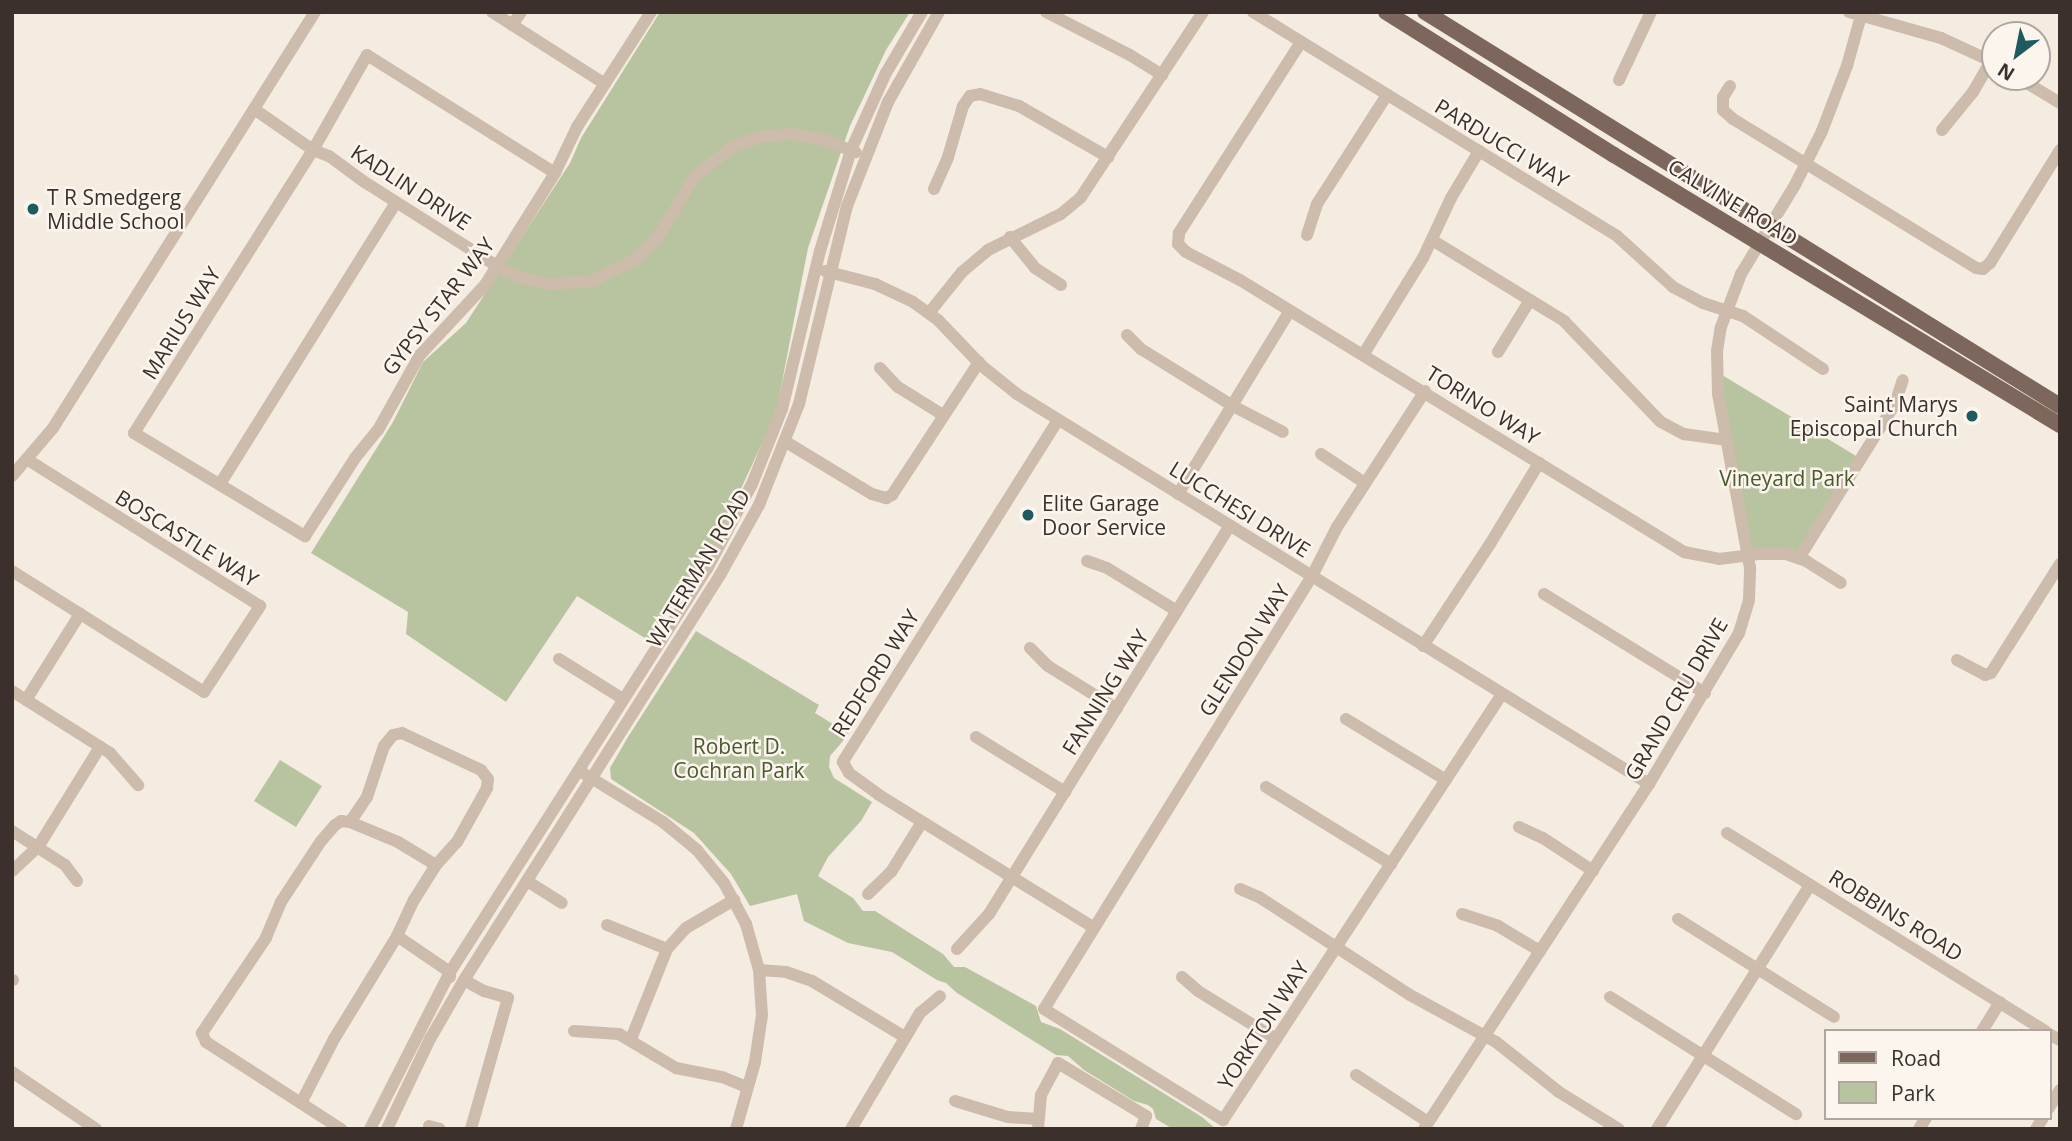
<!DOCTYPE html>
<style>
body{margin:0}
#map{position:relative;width:2072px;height:1141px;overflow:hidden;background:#f4ebe1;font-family:"Open Sans",sans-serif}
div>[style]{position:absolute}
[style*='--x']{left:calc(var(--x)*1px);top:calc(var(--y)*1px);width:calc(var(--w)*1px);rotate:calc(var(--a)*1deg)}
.green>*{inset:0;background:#b8c4a0}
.minor>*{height:12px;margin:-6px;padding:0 6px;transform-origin:6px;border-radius:6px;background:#cdbbac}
.major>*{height:16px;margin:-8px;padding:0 8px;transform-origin:8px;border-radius:8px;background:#7d675c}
.dots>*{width:19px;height:19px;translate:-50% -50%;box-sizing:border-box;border:4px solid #fbf5ee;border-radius:50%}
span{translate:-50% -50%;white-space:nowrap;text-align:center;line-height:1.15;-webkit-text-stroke:5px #fbf5ee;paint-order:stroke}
.street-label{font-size:21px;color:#3b302b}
.poi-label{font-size:21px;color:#3b302b}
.left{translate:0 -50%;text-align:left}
.right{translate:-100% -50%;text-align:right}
.park-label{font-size:21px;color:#4a5a2e}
.frame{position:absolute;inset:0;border:14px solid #3b302b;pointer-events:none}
.legend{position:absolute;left:1824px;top:1029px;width:228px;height:91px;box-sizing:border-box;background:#fbf5ee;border:2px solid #aea6a0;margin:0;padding:9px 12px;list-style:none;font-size:21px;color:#3b302b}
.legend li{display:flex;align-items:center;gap:14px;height:35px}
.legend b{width:35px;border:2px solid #aea6a0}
.north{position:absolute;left:1981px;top:21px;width:70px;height:70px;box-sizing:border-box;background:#fbf5ee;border:2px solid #aea6a0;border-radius:50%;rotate:212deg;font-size:19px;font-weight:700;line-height:28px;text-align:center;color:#3b302b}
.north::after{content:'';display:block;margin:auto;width:24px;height:32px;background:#1f5a5e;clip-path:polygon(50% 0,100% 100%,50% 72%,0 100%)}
</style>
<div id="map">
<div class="green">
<div style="clip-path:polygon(660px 12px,910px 12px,886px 50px,850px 126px,808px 248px,776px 413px,714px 547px,648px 640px,577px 596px,506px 702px,406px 634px,408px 612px,311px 553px,393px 422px,423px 362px,466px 323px,570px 163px,581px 138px)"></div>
<div style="clip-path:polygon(1717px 372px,1861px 459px,1799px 558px,1748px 555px)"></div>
<div style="clip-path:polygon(696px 631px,819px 705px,815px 713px,849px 734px,830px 756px,829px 767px,834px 778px,872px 802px,861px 821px,828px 857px,818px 876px,853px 898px,863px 911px,875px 911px,943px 954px,954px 967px,965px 967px,1036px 1006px,1041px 1022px,1060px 1029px,1202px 1117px,1216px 1129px,1173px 1129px,1156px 1119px,1153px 1109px,1148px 1105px,1134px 1101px,1084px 1070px,1068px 1056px,1056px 1055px,957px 993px,946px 983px,937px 980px,892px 952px,848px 943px,804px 921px,797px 894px,750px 906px,731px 874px,694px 833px,611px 779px,610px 768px,628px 737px)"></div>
<div style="clip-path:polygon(280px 760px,322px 786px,296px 827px,254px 801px)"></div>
</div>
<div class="minor">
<div style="--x:492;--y:12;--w:134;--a:32.5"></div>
<div style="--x:1046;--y:12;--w:94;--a:27.1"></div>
<div style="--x:1130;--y:55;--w:38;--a:32"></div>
<div style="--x:1253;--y:12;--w:427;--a:31.6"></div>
<div style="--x:1617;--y:236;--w:76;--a:42.3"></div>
<div style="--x:1673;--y:287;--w:34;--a:28"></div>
<div style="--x:1703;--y:303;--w:42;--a:18"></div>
<div style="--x:1743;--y:316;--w:96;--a:33.5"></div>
<div style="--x:1849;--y:12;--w:96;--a:15.8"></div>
<div style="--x:1941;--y:38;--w:60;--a:24.8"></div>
<div style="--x:512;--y:25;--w:16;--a:-55"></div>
<div style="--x:1301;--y:42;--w:227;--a:122.6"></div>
<div style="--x:1179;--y:233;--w:11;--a:95"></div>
<div style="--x:1178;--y:244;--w:11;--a:45"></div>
<div style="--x:1186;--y:252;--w:61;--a:27.4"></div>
<div style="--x:1240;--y:280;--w:521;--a:31.49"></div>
<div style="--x:1684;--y:552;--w:36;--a:11"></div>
<div style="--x:1719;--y:559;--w:38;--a:-7"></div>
<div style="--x:1757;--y:554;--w:29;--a:0"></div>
<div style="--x:1786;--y:554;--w:21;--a:19"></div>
<div style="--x:1806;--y:561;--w:41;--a:32.2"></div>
<div style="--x:2017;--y:77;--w:50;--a:31.2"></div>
<div style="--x:1619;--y:80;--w:75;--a:-64.8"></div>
<div style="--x:1730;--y:86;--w:13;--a:122"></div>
<div style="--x:1723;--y:97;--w:13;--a:90"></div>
<div style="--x:1723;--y:110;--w:13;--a:42"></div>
<div style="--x:1733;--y:119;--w:285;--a:31.5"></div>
<div style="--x:1976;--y:268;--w:7;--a:8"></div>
<div style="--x:1983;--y:269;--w:9;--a:-41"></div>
<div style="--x:1990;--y:263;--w:133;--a:-58.2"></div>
<div style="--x:254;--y:109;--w:72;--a:34.8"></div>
<div style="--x:313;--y:150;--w:17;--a:21"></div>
<div style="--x:329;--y:156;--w:42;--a:36.3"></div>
<div style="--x:363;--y:181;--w:159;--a:32.4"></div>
<div style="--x:497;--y:266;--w:25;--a:27"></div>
<div style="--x:519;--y:277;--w:31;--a:13"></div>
<div style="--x:549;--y:284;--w:43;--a:-4"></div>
<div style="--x:592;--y:281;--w:49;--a:-26.6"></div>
<div style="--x:636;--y:259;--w:31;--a:-45"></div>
<div style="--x:658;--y:237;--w:70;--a:-59"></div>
<div style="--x:694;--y:177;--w:48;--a:-38.3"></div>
<div style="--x:732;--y:147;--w:30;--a:-20"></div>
<div style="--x:760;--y:137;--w:31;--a:-6"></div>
<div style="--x:791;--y:134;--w:34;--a:10"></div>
<div style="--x:824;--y:140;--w:34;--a:21"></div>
<div style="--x:1942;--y:130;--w:49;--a:-50.8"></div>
<div style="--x:1973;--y:92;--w:36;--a:-60"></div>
<div style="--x:555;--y:173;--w:222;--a:-147.9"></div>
<div style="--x:367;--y:55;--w:109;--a:119.6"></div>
<div style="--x:313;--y:150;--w:335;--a:122.3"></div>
<div style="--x:134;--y:433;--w:200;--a:31.1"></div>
<div style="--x:305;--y:536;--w:93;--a:-57.3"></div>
<div style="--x:355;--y:458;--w:36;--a:-51"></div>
<div style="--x:378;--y:430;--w:86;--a:-60.8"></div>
<div style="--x:420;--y:355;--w:96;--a:-47.1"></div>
<div style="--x:485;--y:285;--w:132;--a:-58"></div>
<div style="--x:555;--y:173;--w:51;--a:-64.4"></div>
<div style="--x:577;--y:127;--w:137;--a:-57.2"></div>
<div style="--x:934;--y:189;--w:35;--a:-66"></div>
<div style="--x:948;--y:157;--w:53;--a:-73.6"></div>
<div style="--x:963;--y:106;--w:12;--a:-55"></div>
<div style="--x:970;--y:96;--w:10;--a:-11"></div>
<div style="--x:980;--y:94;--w:41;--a:17.1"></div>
<div style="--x:1019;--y:106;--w:103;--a:29.8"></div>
<div style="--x:1307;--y:235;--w:33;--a:-72"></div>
<div style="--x:1317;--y:204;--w:130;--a:-57.3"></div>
<div style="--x:1010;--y:237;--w:40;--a:51"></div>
<div style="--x:1035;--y:268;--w:31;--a:33"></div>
<div style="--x:1432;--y:240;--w:155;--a:31.5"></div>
<div style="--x:1564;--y:321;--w:140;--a:46.2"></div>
<div style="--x:1661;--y:422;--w:26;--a:28"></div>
<div style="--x:1684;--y:434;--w:42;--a:8.1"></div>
<div style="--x:825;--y:271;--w:52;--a:14.6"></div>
<div style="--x:875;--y:284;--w:42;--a:25.3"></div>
<div style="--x:913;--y:302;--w:31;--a:36"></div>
<div style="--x:938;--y:320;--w:64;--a:46.3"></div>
<div style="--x:982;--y:366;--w:45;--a:38.7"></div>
<div style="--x:1017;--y:394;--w:743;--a:31.68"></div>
<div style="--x:929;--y:313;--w:53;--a:-51.2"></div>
<div style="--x:962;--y:272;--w:34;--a:-40"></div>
<div style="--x:988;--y:250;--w:81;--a:-26.3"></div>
<div style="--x:1061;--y:214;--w:26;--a:-40"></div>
<div style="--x:1081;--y:197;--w:222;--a:-56.6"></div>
<div style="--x:1127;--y:335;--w:20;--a:45"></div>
<div style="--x:1141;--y:349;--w:108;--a:31.8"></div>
<div style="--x:1233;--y:406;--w:56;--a:27.5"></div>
<div style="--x:1498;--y:352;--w:61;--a:-58.4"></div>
<div style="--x:1363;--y:355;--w:114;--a:-58.3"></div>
<div style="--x:1423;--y:258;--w:66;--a:-65"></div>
<div style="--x:1451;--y:198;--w:55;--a:-59.2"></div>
<div style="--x:880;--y:368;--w:26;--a:47"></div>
<div style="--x:898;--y:387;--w:53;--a:31.9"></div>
<div style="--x:1425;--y:391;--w:162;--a:122.9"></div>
<div style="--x:1337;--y:527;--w:55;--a:117"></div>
<div style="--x:1312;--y:576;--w:509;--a:121.75"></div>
<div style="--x:1044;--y:1009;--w:211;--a:31.8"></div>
<div style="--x:1223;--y:1120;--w:509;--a:-56.78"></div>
<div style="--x:1058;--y:420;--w:404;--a:122.2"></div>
<div style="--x:843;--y:762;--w:13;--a:61"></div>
<div style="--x:849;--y:773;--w:37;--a:36"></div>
<div style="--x:879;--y:795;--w:253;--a:31.7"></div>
<div style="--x:786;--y:442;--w:100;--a:31.2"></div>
<div style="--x:872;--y:494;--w:15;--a:16"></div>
<div style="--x:886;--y:498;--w:7;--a:-27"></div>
<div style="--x:892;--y:495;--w:159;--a:-56.8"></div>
<div style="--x:1321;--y:454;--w:53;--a:33.4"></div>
<div style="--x:12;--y:476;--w:63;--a:-49.5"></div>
<div style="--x:53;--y:428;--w:492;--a:-57.8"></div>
<div style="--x:220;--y:484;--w:332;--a:-58"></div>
<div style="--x:1178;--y:494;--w:213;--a:-58.6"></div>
<div style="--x:1799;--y:558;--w:181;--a:-58.1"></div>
<div style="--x:1895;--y:404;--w:25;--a:-72"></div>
<div style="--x:1087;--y:561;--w:21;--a:19"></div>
<div style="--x:1107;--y:568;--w:82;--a:31.6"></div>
<div style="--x:12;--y:571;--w:227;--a:32.2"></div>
<div style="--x:204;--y:692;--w:103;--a:-56.9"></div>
<div style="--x:260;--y:606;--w:274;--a:-147.8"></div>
<div style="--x:1544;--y:594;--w:189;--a:31.6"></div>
<div style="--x:1423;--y:646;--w:122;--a:-56.7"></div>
<div style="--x:1490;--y:544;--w:95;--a:-58.8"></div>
<div style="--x:1030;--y:648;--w:25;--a:45"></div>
<div style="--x:1048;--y:666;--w:81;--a:31.9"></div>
<div style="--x:559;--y:659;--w:75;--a:32"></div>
<div style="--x:1957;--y:660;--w:32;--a:28"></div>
<div style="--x:1985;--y:675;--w:6;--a:-18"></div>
<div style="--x:1991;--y:673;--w:129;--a:-57.7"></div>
<div style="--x:12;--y:691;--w:116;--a:32.3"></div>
<div style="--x:110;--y:753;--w:43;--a:48.8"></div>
<div style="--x:26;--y:700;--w:102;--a:-57.9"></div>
<div style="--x:1346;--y:719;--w:117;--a:31.4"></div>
<div style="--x:976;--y:737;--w:105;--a:31.7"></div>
<div style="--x:583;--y:773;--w:94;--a:31.5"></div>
<div style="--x:663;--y:822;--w:44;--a:39.5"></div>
<div style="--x:697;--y:850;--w:43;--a:50.7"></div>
<div style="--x:724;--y:883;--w:47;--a:61.8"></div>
<div style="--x:746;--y:924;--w:48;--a:74.2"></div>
<div style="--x:759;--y:970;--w:45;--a:86.2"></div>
<div style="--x:762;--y:1015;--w:48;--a:98.5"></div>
<div style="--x:755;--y:1062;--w:70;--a:105.8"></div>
<div style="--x:1266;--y:787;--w:147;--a:31.6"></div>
<div style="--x:350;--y:822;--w:52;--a:22.6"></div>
<div style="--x:398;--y:842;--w:44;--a:31.2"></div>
<div style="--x:1519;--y:827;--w:26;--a:25"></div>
<div style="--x:1543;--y:838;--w:60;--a:33.4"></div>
<div style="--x:12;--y:831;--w:63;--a:32.7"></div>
<div style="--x:65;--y:865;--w:20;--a:53"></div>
<div style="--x:1727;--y:833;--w:375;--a:31.9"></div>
<div style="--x:12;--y:871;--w:35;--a:-43"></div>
<div style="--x:38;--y:847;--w:118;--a:-58.2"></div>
<div style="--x:527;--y:881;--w:41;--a:32.2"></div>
<div style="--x:1240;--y:889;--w:21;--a:23"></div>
<div style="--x:1259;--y:897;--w:180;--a:33"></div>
<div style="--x:1410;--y:995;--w:98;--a:28.7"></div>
<div style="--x:1496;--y:1042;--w:80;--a:38.4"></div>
<div style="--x:1559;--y:1092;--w:70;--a:31.7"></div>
<div style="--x:868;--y:894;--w:32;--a:-44"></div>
<div style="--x:891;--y:872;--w:59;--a:-58.2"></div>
<div style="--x:1462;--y:914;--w:38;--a:18"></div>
<div style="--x:1498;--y:926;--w:49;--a:30.8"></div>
<div style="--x:1678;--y:919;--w:184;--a:32.1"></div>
<div style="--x:607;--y:925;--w:65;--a:21.8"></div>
<div style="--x:397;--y:936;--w:64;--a:34.2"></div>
<div style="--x:450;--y:972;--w:5;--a:90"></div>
<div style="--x:957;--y:949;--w:47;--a:-47.6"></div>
<div style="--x:989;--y:914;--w:457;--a:-58.2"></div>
<div style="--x:759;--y:970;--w:27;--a:4"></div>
<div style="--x:786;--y:972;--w:28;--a:19"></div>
<div style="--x:812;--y:981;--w:109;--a:31.1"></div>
<div style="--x:1182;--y:977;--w:21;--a:41"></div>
<div style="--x:1198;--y:991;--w:92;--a:31.6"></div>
<div style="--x:12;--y:980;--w:1;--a:0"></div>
<div style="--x:464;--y:980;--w:23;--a:29"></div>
<div style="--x:484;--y:991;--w:25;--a:16"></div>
<div style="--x:508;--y:998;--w:136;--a:105.8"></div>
<div style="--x:1610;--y:997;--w:220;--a:32.2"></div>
<div style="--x:574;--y:1031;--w:45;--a:3.8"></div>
<div style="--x:619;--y:1034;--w:66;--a:30.8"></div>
<div style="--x:676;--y:1068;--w:47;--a:11.1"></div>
<div style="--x:722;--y:1077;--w:27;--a:22"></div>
<div style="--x:1982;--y:1031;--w:34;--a:-58"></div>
<div style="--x:2049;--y:1034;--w:13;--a:29"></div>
<div style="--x:631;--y:1039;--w:97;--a:-68.2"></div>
<div style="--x:667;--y:949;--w:28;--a:-48"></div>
<div style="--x:686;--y:928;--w:56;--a:-30.3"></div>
<div style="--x:12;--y:1072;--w:102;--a:34.2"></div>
<div style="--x:1356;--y:1075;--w:86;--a:33.1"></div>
<div style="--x:955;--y:1101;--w:55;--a:16.8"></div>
<div style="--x:1008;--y:1117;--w:30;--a:4"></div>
<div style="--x:301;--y:1103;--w:72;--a:-62.7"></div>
<div style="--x:334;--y:1039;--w:121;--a:-58.5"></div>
<div style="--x:397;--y:936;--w:40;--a:-65"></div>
<div style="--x:414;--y:900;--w:41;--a:-57.8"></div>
<div style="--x:436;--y:865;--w:31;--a:-48"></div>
<div style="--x:457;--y:842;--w:62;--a:-60.9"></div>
<div style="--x:487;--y:788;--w:9;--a:-84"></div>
<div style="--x:488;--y:779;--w:11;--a:-128"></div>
<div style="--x:481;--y:770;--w:87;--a:-154.9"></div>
<div style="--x:402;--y:733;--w:9;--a:167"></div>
<div style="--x:393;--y:735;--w:14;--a:129"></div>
<div style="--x:384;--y:746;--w:54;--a:108.4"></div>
<div style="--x:367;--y:797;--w:14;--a:124"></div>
<div style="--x:359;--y:809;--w:16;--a:125"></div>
<div style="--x:350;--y:822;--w:9;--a:-174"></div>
<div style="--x:341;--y:821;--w:7;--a:146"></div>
<div style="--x:335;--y:825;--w:21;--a:131"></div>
<div style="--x:321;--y:841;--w:73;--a:123.3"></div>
<div style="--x:281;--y:902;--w:39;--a:113"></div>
<div style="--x:266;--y:938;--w:115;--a:124"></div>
<div style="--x:202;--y:1033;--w:10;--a:66"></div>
<div style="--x:206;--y:1042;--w:161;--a:32.8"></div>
<div style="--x:2049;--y:1108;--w:21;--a:-59"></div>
<div style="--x:429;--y:1126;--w:11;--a:15"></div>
<div style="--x:370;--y:1129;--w:176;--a:-63"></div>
<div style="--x:450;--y:972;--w:478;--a:-57.5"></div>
<div style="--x:707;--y:569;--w:96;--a:-62.1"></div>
<div style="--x:752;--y:484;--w:81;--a:-68.2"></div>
<div style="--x:782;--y:409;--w:163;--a:-76.5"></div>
<div style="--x:820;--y:251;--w:106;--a:-72.9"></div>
<div style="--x:851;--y:150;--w:85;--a:-65.6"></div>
<div style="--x:886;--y:73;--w:71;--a:-59.5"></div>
<div style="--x:387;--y:1129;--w:100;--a:-64.5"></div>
<div style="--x:430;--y:1039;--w:68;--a:-60"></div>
<div style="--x:464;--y:980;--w:479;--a:-57.7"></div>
<div style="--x:720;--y:575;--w:80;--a:-60.9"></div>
<div style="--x:759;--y:505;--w:109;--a:-68.4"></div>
<div style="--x:799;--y:404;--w:204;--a:-76.4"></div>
<div style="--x:847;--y:206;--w:112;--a:-68.5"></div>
<div style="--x:888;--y:102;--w:103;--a:-60.5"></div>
<div style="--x:851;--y:1129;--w:135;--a:-59.3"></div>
<div style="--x:920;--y:1013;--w:26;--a:-40"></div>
<div style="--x:1038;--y:1129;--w:34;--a:-85"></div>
<div style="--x:1041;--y:1095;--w:36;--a:-62"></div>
<div style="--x:1058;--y:1063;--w:103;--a:31.1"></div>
<div style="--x:1146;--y:1116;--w:14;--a:111"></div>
<div style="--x:1424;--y:1129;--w:412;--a:-56.9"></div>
<div style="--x:1649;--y:784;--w:176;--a:-59.2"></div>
<div style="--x:1739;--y:633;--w:34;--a:-73"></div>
<div style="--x:1749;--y:600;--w:32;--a:-88"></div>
<div style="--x:1750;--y:568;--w:178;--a:-100.4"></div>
<div style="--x:1718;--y:393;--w:42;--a:-91.4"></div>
<div style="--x:1717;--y:351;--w:24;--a:-81"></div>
<div style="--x:1721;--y:327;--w:57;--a:-69.3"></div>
<div style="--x:1741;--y:274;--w:104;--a:-58.8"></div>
<div style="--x:1795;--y:185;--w:60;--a:-63.4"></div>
<div style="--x:1822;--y:131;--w:70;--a:-69"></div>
<div style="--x:1847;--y:66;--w:56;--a:-74.5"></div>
<div style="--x:1657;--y:1129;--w:288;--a:-57.9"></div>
<div style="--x:1919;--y:1129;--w:13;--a:-58"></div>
<div style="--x:2036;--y:1129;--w:13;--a:-58"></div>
</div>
<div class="major">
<div style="--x:1386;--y:12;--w:269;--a:32.1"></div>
<div style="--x:1614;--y:155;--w:521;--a:31.19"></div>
<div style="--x:1425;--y:12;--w:747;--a:31.82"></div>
</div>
<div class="dots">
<div style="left:33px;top:209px;background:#1f5a5e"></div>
<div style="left:1972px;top:416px;background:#1f5a5e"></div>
<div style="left:1028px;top:515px;background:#1f5a5e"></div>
</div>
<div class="street-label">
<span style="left:1502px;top:143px;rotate:31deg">PARDUCCI WAY</span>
<span style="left:411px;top:187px;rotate:33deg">KADLIN DRIVE</span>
<span style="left:1733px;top:202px;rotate:31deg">CALVINE ROAD</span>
<span style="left:438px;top:306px;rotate:-52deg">GYPSY STAR WAY</span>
<span style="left:181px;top:323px;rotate:-58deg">MARIUS WAY</span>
<span style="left:1483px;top:405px;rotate:32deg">TORINO WAY</span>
<span style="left:1240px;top:509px;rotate:32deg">LUCCHESI DRIVE</span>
<span style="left:187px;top:538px;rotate:32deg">BOSCASTLE WAY</span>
<span style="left:698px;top:568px;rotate:-59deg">WATERMAN ROAD</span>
<span style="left:1244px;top:650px;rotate:-58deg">GLENDON WAY</span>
<span style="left:875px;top:673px;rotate:-58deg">REDFORD WAY</span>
<span style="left:1105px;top:692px;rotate:-58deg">FANNING WAY</span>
<span style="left:1676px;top:699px;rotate:-60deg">GRAND CRU DRIVE</span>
<span style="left:1896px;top:915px;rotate:32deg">ROBBINS ROAD</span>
<span style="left:1263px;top:1025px;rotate:-57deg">YORKTON WAY</span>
</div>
<div class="poi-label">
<span class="left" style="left:47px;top:209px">T R Smedgerg<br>Middle School</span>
<span class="right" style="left:1958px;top:416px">Saint Marys<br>Episcopal Church</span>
<span class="left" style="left:1042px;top:515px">Elite Garage<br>Door Service</span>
</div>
<div class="park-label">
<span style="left:1787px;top:478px">Vineyard Park</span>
<span style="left:739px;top:758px">Robert D.<br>Cochran Park</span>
</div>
<div class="frame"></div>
<ul class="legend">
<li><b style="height:9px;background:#7d675c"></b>Road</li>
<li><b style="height:19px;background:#b8c4a0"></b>Park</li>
</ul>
<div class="north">N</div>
</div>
